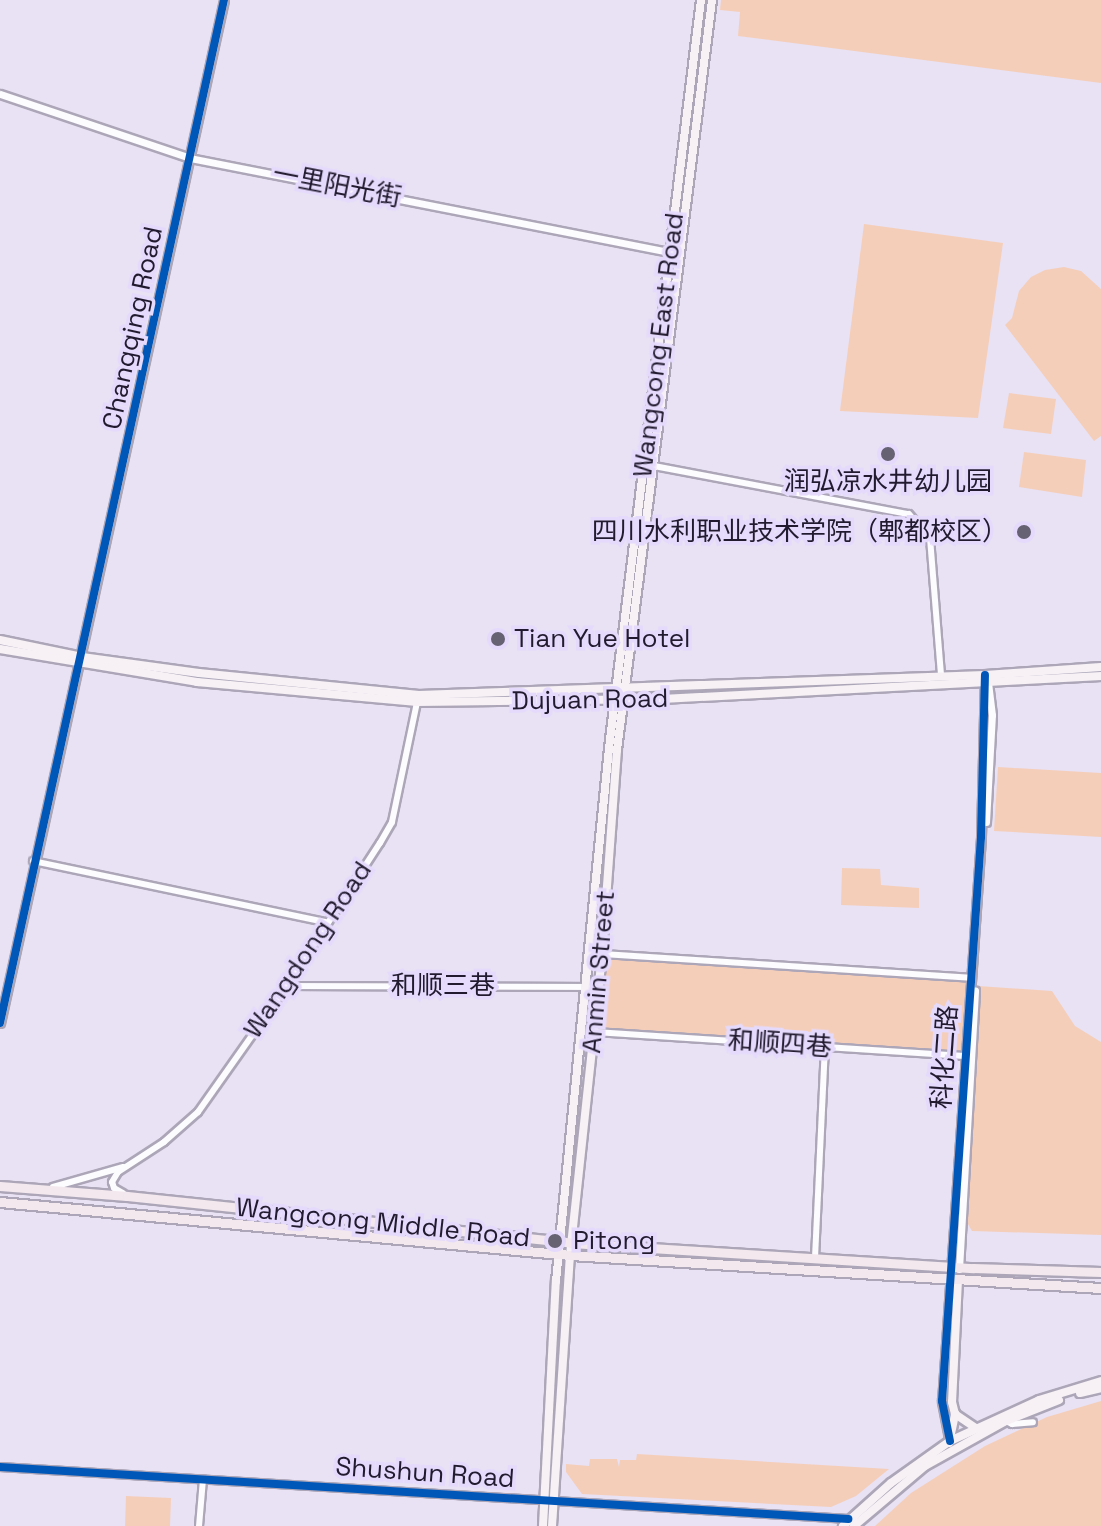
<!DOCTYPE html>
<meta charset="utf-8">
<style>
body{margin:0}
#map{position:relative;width:1101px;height:1526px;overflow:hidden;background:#e8e2f4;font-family:"Space Grotesk","Noto Sans SC",sans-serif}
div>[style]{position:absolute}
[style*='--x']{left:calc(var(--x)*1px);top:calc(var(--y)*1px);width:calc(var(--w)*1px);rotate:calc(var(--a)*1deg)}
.green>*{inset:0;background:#f5ceba}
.roads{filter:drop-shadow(2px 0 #aca6b8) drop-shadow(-2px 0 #aca6b8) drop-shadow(0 2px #aca6b8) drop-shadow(0 -2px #aca6b8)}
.minor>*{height:6px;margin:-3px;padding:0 3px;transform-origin:3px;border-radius:3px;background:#fcfbfd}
.tertiary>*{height:7px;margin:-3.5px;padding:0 3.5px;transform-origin:3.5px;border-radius:3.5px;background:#fcfbfd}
.secondary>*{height:8px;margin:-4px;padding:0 4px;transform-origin:4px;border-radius:4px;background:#f7f1f6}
.primary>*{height:9px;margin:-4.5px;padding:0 4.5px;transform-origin:4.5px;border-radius:4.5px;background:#f2e8ee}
.cycleway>*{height:8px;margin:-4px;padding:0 4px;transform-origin:4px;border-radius:4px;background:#0057b8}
.dots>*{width:22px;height:22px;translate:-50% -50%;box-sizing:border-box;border:4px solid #e5dafc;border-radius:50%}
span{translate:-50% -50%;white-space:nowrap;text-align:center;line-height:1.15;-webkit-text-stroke:7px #e5dafc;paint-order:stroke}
.street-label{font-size:26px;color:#221b2f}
.poi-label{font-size:26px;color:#221b2f}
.right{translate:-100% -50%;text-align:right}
.left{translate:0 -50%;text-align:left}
</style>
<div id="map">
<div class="green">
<div style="clip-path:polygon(721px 0,1101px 0,1101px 83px,738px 36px,740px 12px,720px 10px)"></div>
<div style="clip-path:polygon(864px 224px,1003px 243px,978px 418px,840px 411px)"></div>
<div style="clip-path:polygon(1064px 267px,1081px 271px,1101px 289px,1101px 436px,1094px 441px,1005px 325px,1012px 318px,1019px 291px,1031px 277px,1045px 270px)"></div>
<div style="clip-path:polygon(1009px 393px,1056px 399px,1051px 434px,1003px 428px)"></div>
<div style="clip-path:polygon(1024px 452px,1086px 460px,1082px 497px,1019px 487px)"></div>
<div style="clip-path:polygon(998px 767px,1101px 773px,1101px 837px,994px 831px)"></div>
<div style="clip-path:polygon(842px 868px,880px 869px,881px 885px,919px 888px,919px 908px,841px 905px)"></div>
<div style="clip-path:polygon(605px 958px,967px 981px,963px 1054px,599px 1030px)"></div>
<div style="clip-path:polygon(978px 986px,1052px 991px,1075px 1026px,1101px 1042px,1101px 1235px,972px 1231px,965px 1219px)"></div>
<div style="clip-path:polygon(1101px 1401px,1101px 1526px,875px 1526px,911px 1493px,985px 1446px,1047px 1417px)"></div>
<div style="clip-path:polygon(637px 1454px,889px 1469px,856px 1496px,831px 1507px,582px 1494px,566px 1472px,566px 1464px,589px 1466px,590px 1459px,617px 1459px,619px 1467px,620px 1460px,636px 1460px)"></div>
<div style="clip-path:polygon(126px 1496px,171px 1498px,170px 1526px,125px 1526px)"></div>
</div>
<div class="roads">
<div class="minor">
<div style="--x:654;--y:466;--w:259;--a:10.7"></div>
<div style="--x:909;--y:514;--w:32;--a:49"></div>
<div style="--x:930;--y:538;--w:137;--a:85.4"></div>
<div style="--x:33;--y:861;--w:299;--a:11.8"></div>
<div style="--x:602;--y:954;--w:370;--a:3.7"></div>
<div style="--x:287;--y:986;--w:311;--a:0.2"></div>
<div style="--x:594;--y:1032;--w:372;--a:3.7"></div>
<div style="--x:53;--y:1187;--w:73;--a:-15.9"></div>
<div style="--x:123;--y:1193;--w:10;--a:-151"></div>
<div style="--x:114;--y:1188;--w:6;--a:-108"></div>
<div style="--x:112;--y:1182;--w:12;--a:-59"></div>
<div style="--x:118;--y:1172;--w:55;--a:-33.1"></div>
<div style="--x:164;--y:1142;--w:45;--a:-41.4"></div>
<div style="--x:198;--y:1112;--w:154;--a:-54.8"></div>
<div style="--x:287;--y:986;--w:171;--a:-57"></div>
<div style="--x:380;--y:843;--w:24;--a:-60"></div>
<div style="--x:392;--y:822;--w:127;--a:-78.2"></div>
<div style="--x:815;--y:1258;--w:211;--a:-87.3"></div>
<div style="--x:1006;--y:1421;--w:7;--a:27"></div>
<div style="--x:1012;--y:1424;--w:21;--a:-5"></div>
<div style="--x:0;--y:1467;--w:850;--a:3.51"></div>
<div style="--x:199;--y:1526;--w:47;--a:-85.1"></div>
</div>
<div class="tertiary">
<div style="--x:0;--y:94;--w:200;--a:18.6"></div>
<div style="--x:190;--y:158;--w:493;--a:11.1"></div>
<div style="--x:986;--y:822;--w:107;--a:-86.8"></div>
<div style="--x:992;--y:715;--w:35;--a:-97"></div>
<div style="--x:0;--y:1023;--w:1047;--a:-77.65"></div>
<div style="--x:959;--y:1269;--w:279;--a:-86.7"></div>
<div style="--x:949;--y:1438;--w:38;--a:-101"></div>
<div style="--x:942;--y:1401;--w:565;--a:-86.04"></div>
<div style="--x:981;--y:837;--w:160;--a:-88.6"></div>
</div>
<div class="secondary">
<div style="--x:0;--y:640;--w:84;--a:11.7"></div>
<div style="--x:82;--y:657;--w:118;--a:7.8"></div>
<div style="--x:199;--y:673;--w:221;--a:5.7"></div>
<div style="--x:419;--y:695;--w:566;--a:-2.02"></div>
<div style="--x:985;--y:675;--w:116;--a:-3.9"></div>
<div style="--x:0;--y:649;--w:200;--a:9.5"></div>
<div style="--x:197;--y:682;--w:221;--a:5.2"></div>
<div style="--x:417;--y:702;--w:245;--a:-0.7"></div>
<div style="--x:662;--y:699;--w:440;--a:-3"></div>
<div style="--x:958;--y:1280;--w:122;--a:92.8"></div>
<div style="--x:952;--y:1402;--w:12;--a:76"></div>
<div style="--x:955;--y:1414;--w:25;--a:34"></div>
<div style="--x:1080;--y:1393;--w:22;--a:-13"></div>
<div style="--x:949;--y:1443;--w:30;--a:-78"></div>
<div style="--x:543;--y:1526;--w:245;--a:-87"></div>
<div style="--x:556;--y:1281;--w:536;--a:-84.32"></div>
<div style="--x:609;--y:748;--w:754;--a:-82.99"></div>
<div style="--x:552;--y:1526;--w:272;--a:-86.2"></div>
<div style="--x:570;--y:1255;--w:303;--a:-83.9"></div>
<div style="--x:602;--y:954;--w:205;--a:-85.8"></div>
<div style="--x:617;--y:750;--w:756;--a:-82.78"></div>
<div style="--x:843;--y:1526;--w:64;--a:-41.9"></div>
<div style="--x:891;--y:1483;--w:72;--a:-35.4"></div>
<div style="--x:950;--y:1441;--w:98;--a:-24.7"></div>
<div style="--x:1039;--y:1400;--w:65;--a:-17"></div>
<div style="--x:854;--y:1526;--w:93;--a:-40.2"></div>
<div style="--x:925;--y:1466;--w:93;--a:-29.1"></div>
<div style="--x:1006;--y:1421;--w:57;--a:-21.6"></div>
</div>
<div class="primary">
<div style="--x:0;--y:1186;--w:127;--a:4.5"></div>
<div style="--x:127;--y:1196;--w:446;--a:6"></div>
<div style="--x:571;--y:1243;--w:403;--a:3.6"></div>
<div style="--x:973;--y:1268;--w:128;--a:1.8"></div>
<div style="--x:0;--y:1202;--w:572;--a:5.31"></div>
<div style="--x:570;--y:1255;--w:532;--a:3.56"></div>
</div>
</div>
<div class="cycleway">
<div style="--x:0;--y:1023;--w:1047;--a:-77.65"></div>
<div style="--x:950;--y:1441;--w:41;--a:-101.3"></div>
<div style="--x:942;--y:1401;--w:565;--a:-86.04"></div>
<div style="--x:981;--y:837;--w:162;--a:-88.6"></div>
<div style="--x:0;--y:1467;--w:850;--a:3.51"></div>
</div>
<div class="dots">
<div style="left:888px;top:454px;background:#676174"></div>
<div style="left:1024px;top:532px;background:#676174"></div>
<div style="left:498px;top:639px;background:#676174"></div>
<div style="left:555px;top:1241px;background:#676174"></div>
</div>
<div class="street-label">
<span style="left:337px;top:186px;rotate:11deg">一里阳光街</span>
<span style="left:133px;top:328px;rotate:-78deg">Changqing Road</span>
<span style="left:659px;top:345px;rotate:-83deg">Wangcong East Road</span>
<span style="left:590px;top:700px;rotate:-1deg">Dujuan Road</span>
<span style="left:308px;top:950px;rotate:-56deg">Wangdong Road</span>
<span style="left:599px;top:972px;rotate:-85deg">Anmin Street</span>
<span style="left:443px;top:986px">和顺三巷</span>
<span style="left:780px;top:1044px;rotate:4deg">和顺四巷</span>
<span style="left:945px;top:1057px;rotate:-86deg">科化二路</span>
<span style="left:383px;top:1223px;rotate:6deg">Wangcong Middle Road</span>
<span style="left:425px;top:1473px;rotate:4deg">Shushun Road</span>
</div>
<div class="poi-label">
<span style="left:888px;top:482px">润弘凉水井幼儿园</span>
<span class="right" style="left:1008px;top:532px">四川水利职业技术学院（郫都校区）</span>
<span class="left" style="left:514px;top:639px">Tian Yue Hotel</span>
<span class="left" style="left:573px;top:1241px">Pitong</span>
</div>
</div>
